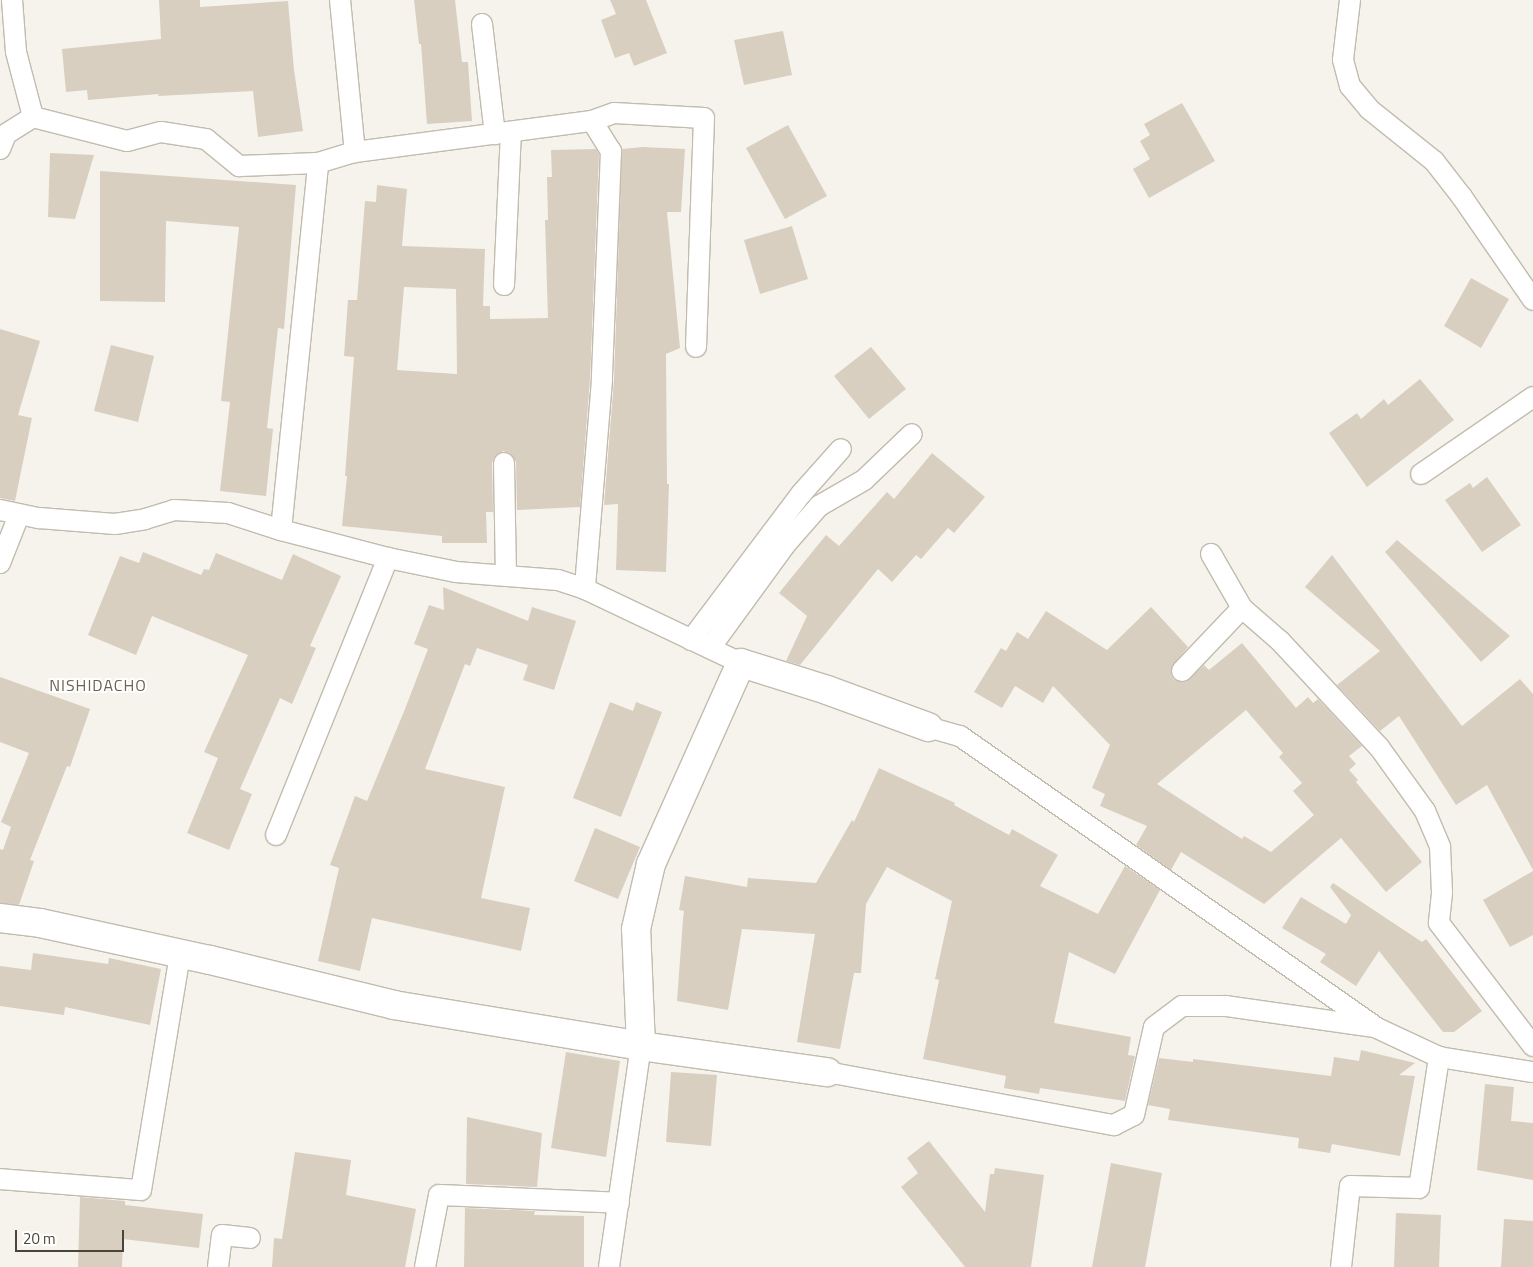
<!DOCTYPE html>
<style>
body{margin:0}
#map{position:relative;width:1533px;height:1267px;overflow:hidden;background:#f6f3ec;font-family:"Titillium Web",sans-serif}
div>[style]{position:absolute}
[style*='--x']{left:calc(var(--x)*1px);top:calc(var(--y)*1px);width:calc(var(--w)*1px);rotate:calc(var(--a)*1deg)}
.building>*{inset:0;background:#d8cfc1}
.roads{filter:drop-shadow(1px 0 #c2bbae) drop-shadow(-1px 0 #c2bbae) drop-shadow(0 1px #c2bbae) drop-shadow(0 -1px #c2bbae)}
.service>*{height:20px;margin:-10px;padding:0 10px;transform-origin:10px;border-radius:10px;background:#fff}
.minor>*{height:28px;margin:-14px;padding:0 14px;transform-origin:14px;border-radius:14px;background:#fff}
span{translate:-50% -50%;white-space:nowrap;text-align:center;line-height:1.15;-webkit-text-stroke:4px #fff;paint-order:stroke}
.quarter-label{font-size:16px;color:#6e6250;letter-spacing:1px}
.scale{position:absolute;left:15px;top:1230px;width:109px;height:22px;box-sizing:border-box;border:2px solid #4b4439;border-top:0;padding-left:6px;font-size:15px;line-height:18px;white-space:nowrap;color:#4b4439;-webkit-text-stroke:4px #fff;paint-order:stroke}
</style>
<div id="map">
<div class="building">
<div style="clip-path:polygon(159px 0,200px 0,200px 7px,288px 1px,294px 70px,303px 131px,258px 137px,253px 91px,158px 96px,159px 94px,88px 100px,87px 90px,66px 92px,62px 49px,161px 39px)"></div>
<div style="clip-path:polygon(414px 0,455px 0,462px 62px,468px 62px,472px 121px,427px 124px,421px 44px,419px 44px)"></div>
<div style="clip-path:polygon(610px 0,646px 0,667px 53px,634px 66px,629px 53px,615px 58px,601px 20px,616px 14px)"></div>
<div style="clip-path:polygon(783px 31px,792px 75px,744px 85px,734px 40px)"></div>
<div style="clip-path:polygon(1182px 103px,1215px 161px,1149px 198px,1133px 169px,1150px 159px,1140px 141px,1150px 135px,1144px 124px)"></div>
<div style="clip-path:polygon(788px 125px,827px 196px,785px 219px,746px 148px)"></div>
<div style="clip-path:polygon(643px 147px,685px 149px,681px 212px,667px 212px,680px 348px,666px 354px,667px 484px,669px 484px,666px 572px,616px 570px,618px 504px,604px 505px,614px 380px,622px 149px)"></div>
<div style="clip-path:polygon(evenodd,596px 149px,599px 154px,590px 379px,580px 507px,517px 510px,516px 462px,510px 453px,503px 451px,494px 457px,492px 463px,493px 512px,486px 512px,487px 543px,442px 543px,442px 536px,342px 526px,347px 476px,345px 476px,354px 357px,344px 356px,348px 300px,357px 300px,365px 201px,376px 202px,377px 185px,407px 189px,402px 246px,485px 249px,483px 306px,490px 306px,490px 319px,548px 318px,545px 220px,548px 220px,547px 177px,552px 177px,551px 150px,596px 149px,404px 287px,456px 289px,457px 374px,397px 370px,404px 287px)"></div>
<div style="clip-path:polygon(50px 153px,94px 155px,75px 219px,48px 217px)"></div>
<div style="clip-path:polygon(100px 171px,296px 185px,284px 329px,278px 328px,267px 428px,273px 429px,266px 496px,220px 491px,230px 402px,221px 401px,239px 227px,166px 221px,165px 302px,100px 301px)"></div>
<div style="clip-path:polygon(792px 226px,808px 279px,760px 294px,744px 240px)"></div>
<div style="clip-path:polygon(1471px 278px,1509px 299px,1481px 348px,1444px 326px)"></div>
<div style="clip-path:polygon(0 329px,40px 341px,18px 415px,32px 418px,15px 501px,0 498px)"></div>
<div style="clip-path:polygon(111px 345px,154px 356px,138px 422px,94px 411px)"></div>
<div style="clip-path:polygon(871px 347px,906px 389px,869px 419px,834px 376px)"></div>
<div style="clip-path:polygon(1420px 379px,1454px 420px,1367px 487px,1329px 433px,1357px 413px,1361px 419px,1384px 399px,1388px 405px)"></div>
<div style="clip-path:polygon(932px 453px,985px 497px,954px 533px,948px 528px,921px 559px,916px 555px,892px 582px,878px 569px,800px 665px,786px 661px,807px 616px,779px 593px,826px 535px,839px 546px,887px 492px,894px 499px)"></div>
<div style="clip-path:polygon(1487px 477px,1521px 525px,1482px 552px,1445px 500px,1470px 483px,1473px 488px)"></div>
<div style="clip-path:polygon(1397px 540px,1510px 636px,1481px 662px,1385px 552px)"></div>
<div style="clip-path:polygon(143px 552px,201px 575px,204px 569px,209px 570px,216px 553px,282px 580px,293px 554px,341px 576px,310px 646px,316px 648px,292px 704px,280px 698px,240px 789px,252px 794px,229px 850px,187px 833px,218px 758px,204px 752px,248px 655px,152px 616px,136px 655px,88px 635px,120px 556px,139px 563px)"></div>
<div style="clip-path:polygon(1332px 555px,1462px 726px,1520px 679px,1533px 694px,1533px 870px,1487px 785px,1456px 805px,1399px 716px,1380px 731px,1337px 685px,1380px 651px,1305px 587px)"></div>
<div style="clip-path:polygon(443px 587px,528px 621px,532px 607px,576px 621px,554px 690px,523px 680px,528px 665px,477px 648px,470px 666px,465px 664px,425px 769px,505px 787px,481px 898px,530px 908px,521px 951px,372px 918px,360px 971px,318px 961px,339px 868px,330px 865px,355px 796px,367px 801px,405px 709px,428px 649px,414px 644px,429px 605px,444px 610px)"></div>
<div style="clip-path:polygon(evenodd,1151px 607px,1188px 647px,1171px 668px,1171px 675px,1174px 680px,1186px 682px,1204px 665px,1209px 670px,1242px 643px,1296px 708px,1308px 697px,1313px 703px,1318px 699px,1362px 746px,1349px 756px,1356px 764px,1349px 770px,1358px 780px,1356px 782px,1422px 862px,1386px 892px,1341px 838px,1264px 904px,1181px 852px,1171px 870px,1136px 845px,1147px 826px,1100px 806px,1105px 794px,1092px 788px,1110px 745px,1053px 686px,1043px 703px,1015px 686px,1002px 708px,974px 692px,1001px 648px,1006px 651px,1017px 632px,1028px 639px,1046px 611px,1107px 650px,1151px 607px,1246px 710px,1283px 753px,1279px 757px,1302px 783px,1293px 791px,1314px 815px,1271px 852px,1244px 836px,1242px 839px,1157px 784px,1246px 710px)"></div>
<div style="clip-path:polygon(0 677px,90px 709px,70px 767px,67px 766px,30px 860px,34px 861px,19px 905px,0 903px,0 849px,3px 850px,11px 827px,1px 822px,29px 753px,0 742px)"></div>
<div style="clip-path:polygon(610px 702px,633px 711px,636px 702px,662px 712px,621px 817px,573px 798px)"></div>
<div style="clip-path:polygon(879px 768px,955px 803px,954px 805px,1009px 835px,1012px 829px,1058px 855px,1040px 886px,1098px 914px,1125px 866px,1160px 890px,1115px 974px,1069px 952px,1054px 1023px,1131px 1037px,1128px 1055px,1135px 1056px,1125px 1101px,1040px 1088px,1039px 1094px,1004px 1088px,1006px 1076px,923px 1059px,939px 980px,935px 979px,952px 901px,887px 867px,866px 904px,861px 973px,854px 973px,840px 1049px,797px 1042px,815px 934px,742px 929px,728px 1010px,677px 1001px,683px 919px,684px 911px,679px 910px,685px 876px,747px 887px,748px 878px,816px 883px,852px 820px,854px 822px)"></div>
<div style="clip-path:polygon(595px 828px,640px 847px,618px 899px,574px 881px)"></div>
<div style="clip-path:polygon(1533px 871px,1533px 935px,1510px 947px,1483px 900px)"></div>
<div style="clip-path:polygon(1333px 883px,1422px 942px,1426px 939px,1482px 1011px,1454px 1032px,1443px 1032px,1379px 951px,1356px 986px,1320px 962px,1326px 954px,1282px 928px,1301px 897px,1346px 924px,1351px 915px,1330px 887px)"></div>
<div style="clip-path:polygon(33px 953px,108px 964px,109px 958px,161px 969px,150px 1025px,65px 1007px,64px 1015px,0 1006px,0 966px,31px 970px)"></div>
<div style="clip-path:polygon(1361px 1050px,1415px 1063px,1399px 1075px,1415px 1076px,1400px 1156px,1332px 1144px,1330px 1153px,1298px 1148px,1299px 1138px,1168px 1120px,1170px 1109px,1148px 1105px,1159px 1058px,1193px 1062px,1193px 1059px,1331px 1076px,1334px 1057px,1359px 1061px)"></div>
<div style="clip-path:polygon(566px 1052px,620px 1061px,606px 1157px,551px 1148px)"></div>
<div style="clip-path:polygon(671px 1072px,717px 1075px,711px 1146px,666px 1142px)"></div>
<div style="clip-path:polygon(1485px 1084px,1514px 1087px,1511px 1121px,1533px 1123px,1533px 1180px,1477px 1170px)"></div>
<div style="clip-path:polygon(467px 1117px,542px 1133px,537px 1187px,466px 1184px)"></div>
<div style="clip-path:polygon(929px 1141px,985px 1212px,990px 1174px,994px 1174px,995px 1168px,1044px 1175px,1031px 1267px,965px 1267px,901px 1187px,918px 1173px,907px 1158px)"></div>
<div style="clip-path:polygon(295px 1152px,351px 1160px,346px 1195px,416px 1209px,405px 1267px,272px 1267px,274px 1238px,282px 1239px)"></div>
<div style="clip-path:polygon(1111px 1163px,1162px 1173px,1145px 1267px,1092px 1267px)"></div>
<div style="clip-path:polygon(80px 1197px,125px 1201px,125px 1205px,203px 1214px,199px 1248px,123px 1239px,122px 1267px,78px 1267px)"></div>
<div style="clip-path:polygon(465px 1208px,535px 1211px,534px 1215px,584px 1216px,584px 1267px,464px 1267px)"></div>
<div style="clip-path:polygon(1396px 1213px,1441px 1215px,1439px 1267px,1394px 1267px)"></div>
<div style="clip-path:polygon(1504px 1219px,1533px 1221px,1533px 1267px,1501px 1267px)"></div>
</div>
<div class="roads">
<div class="service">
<div style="--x:12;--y:0;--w:52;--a:85.6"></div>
<div style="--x:16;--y:52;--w:67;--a:75.3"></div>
<div style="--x:33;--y:117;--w:97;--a:14.3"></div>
<div style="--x:127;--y:141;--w:35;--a:-15"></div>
<div style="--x:161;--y:132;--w:46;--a:8.8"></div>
<div style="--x:206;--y:139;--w:43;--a:39.3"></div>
<div style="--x:239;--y:166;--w:79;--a:-2.2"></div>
<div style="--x:340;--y:0;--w:153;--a:84.4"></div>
<div style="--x:1350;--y:0;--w:60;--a:96.7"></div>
<div style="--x:1343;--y:60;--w:27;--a:75"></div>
<div style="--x:1350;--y:86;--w:30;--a:50"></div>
<div style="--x:1369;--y:109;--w:83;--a:38.7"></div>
<div style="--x:1434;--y:161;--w:46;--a:52.1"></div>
<div style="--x:1462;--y:197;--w:125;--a:55.4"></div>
<div style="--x:482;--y:24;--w:111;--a:83.3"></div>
<div style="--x:592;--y:121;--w:23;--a:-20"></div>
<div style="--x:614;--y:113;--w:90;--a:3.2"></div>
<div style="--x:704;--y:118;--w:229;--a:92"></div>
<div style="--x:0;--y:149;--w:16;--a:-68"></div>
<div style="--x:6;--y:134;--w:32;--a:-32"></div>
<div style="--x:504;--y:285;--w:153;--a:-87.4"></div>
<div style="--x:504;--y:463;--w:113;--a:89"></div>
<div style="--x:1421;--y:474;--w:136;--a:-34.5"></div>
<div style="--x:0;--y:510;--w:40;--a:12"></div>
<div style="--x:39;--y:518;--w:76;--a:4.5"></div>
<div style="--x:115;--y:524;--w:30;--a:-9"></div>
<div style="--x:145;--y:519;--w:30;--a:-17"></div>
<div style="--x:174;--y:510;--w:54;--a:3.2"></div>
<div style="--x:228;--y:513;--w:56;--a:17.8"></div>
<div style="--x:281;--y:530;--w:111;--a:14.7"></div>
<div style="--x:388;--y:558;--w:69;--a:11.6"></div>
<div style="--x:456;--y:572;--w:102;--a:4.5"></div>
<div style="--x:558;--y:580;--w:28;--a:18"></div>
<div style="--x:585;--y:589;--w:173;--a:25.4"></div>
<div style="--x:281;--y:530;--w:369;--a:-84.2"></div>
<div style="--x:318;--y:163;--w:39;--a:-17"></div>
<div style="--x:355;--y:152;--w:239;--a:-7.5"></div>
<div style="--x:592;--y:121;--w:36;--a:58"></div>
<div style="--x:611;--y:151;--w:229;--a:92.3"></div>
<div style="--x:602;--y:380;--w:210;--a:94.7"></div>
<div style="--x:1211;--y:554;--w:62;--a:60.1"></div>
<div style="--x:1242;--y:608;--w:50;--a:41"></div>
<div style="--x:1280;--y:641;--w:145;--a:47"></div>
<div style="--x:1379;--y:747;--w:79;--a:54.3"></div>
<div style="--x:1425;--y:811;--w:39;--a:67"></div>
<div style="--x:1440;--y:847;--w:46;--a:87.5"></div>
<div style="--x:1442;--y:893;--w:30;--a:96"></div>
<div style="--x:1439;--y:923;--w:155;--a:52.6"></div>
<div style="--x:0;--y:563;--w:52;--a:-68.4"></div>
<div style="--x:691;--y:640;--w:183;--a:-53"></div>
<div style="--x:801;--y:494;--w:60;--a:-48.4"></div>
<div style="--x:710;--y:648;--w:127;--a:-53.9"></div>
<div style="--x:785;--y:545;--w:52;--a:-48.9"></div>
<div style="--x:819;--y:506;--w:52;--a:-30"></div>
<div style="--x:864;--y:480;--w:66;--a:-43.8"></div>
<div style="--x:1182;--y:671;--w:87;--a:-46.4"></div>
<div style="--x:928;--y:727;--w:33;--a:16"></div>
<div style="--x:960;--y:736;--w:509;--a:35"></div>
<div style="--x:1377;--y:1028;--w:68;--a:25.1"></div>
<div style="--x:1439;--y:1057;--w:95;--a:9.1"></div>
<div style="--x:276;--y:835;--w:299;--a:-68"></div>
<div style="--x:827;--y:1072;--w:292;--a:10.5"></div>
<div style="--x:1114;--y:1125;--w:22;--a:-27"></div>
<div style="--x:1134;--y:1115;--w:90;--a:-77.2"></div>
<div style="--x:1154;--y:1027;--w:35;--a:-37"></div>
<div style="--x:1182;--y:1006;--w:44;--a:0"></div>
<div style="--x:1226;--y:1006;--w:149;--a:8.1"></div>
<div style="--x:0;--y:1179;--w:141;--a:4.5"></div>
<div style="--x:141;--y:1190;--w:239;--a:-80.6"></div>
<div style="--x:218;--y:1267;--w:32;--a:-83"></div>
<div style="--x:222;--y:1235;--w:28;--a:6"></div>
<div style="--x:425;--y:1267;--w:73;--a:-79"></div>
<div style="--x:439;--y:1195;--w:180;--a:2.5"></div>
<div style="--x:609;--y:1267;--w:223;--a:-81.8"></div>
<div style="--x:1341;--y:1267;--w:81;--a:-83.7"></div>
<div style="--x:1350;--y:1186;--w:69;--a:1.7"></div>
<div style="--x:1419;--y:1188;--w:133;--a:-81.3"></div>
</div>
<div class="minor">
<div style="--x:0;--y:918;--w:40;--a:7.1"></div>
<div style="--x:40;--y:923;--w:174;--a:12.3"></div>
<div style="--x:210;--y:960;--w:189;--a:13.7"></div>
<div style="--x:394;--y:1005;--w:250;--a:9.4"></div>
<div style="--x:641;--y:1046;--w:188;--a:8"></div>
<div style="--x:641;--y:1046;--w:117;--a:-92.4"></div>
<div style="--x:636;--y:929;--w:67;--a:-77"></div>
<div style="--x:651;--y:864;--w:220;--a:-65.9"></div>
<div style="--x:741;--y:663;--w:90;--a:17.4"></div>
<div style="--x:827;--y:690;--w:108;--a:20.1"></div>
</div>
</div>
<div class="quarter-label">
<span style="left:98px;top:685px">NISHIDACHO</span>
</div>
<div class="scale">20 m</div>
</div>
